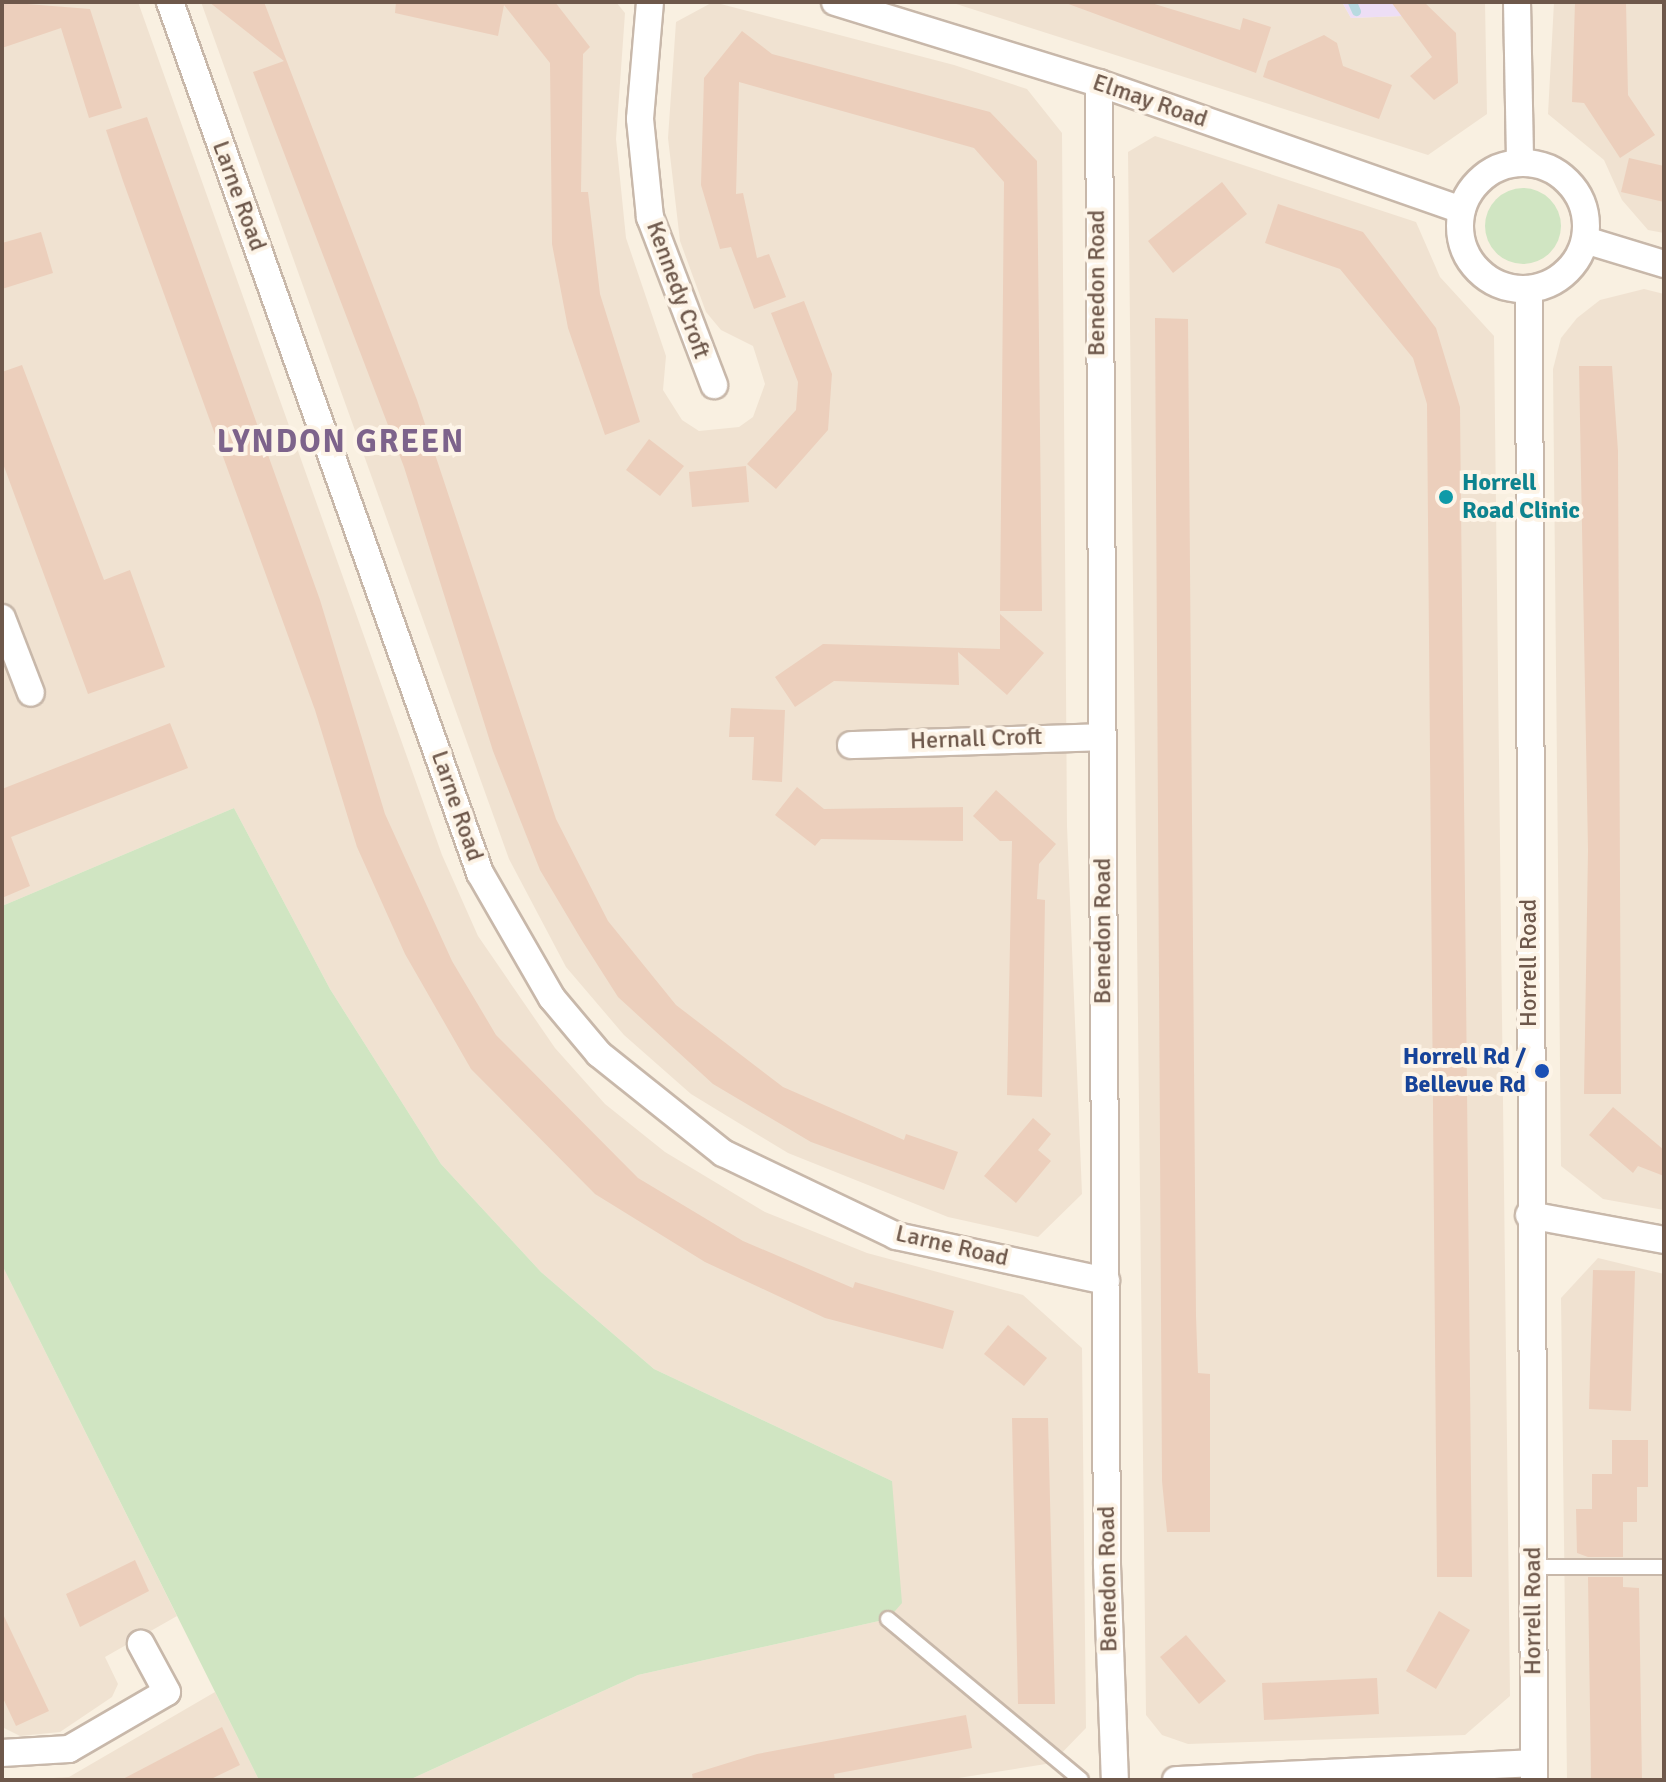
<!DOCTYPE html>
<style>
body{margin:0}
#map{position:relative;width:1666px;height:1782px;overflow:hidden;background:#f9f0e1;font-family:Signika,sans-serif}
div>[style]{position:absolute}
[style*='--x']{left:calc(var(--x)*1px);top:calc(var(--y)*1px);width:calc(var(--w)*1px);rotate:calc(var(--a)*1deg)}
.residential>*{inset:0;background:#f0e2d1}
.education>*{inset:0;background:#eddef5}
.green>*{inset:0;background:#d0e5c2}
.round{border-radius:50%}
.stream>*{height:9px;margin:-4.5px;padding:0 4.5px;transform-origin:4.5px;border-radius:4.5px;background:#b8dae0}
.building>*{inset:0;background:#eccfbc}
.roads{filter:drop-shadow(2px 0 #c8b8aa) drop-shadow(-2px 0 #c8b8aa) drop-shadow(0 2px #c8b8aa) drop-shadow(0 -2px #c8b8aa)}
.service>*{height:14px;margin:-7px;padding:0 7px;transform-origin:7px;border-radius:7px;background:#fff}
.minor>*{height:26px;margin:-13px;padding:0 13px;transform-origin:13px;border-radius:13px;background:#fff}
.minor>.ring{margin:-13px;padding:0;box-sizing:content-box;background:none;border:26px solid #fff;border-radius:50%}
.dots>*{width:22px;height:22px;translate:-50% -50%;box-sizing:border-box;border:4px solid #fdf4e7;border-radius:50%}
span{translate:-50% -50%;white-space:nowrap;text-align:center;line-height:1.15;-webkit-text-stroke:8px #fdf4e7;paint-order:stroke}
.street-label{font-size:24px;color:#6e584b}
.culture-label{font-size:24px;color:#0d838f;font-weight:700}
.left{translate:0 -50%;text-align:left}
.transit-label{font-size:24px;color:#164399;font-weight:700}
.right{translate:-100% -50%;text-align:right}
.district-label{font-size:32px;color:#7d638b;font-weight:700;letter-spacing:2px}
.frame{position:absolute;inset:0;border:4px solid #6e584b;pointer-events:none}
</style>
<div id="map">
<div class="residential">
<div style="clip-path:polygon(2px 2px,138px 2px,442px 855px,478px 936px,555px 1048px,605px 1104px,665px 1152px,765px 1212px,867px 1253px,1023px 1295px,1082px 1348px,1086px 1728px,1052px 1763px,946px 1780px,409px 1780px,638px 1675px,888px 1619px,892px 1481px,654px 1369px,541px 1272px,441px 1164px,330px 989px,234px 808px,2px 906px)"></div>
<div style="clip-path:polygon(201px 2px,616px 2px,625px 13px,616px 139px,626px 238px,666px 356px,663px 390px,682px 420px,699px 431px,739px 427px,753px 417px,765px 384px,753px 346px,721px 330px,706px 312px,680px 241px,668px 138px,676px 22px,713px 2px,954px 65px,1027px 89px,1062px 133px,1067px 826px,1082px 1194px,1038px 1237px,948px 1217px,788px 1153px,691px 1094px,624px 1035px,566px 967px,509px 859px)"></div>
<div style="clip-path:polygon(950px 2px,1342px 2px,1351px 18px,1403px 16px,1429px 2px,1485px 2px,1487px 114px,1428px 155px)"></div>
<div style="clip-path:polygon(1554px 2px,1664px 2px,1664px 233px,1648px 230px,1622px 200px,1604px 160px,1548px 114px)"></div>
<div style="clip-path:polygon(1155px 136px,1416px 222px,1440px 277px,1494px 336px,1510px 1696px,1465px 1735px,1188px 1744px,1162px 1735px,1146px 1715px,1128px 152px)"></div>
<div style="clip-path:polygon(1644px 289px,1664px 294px,1664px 1210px,1603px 1199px,1561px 1166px,1553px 369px,1561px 338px,1577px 318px,1600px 300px)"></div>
<div style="clip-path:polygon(1598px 1258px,1664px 1274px,1664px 1780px,1567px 1780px,1561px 1298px)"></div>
<div style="clip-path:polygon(2px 1265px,177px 1616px,105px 1657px,118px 1684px,112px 1697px,60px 1732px,20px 1736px,2px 1727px)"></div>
<div style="clip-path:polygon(215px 1692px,259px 1780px,21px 1780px,69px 1777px)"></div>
</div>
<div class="education">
<div style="clip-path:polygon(1342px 2px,1429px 2px,1403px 16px,1351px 18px)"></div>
</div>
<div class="green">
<div class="round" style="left:1485px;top:188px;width:76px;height:76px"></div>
<div style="clip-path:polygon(234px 808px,330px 989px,441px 1164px,541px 1272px,654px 1369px,892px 1481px,902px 1603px,888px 1619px,638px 1675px,409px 1780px,259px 1780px,2px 1265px,2px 906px)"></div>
</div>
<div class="stream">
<div style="--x:1352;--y:2;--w:10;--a:66"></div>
</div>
<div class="building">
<div style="clip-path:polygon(2px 2px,90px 9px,122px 108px,89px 118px,61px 28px,2px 48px)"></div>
<div style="clip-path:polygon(209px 2px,264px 2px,417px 400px,556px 819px,608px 921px,676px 1005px,783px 1087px,904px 1140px,906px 1134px,958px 1152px,944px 1190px,811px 1142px,713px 1084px,618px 997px,581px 939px,540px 870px,493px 751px,404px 467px,253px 72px,284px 61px)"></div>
<div style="clip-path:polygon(396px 2px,555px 2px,590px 47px,583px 54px,581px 192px,588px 192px,600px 294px,640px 422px,605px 435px,568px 328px,552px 244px,550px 63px,504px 5px,498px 36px,395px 13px)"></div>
<div style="clip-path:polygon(1063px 2px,1148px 2px,1240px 30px,1243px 18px,1271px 27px,1256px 73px)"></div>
<div style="clip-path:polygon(1391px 2px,1424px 2px,1456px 33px,1458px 83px,1434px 100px,1410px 76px,1432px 57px)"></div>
<div style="clip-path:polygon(1575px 2px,1626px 2px,1628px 95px,1655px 135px,1620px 158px,1584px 103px,1572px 102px)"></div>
<div style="clip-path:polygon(742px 31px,772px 54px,990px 112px,1037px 161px,1042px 611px,1000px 611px,1004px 182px,974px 148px,739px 82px,736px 194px,743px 193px,757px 258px,769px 254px,786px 297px,754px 309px,731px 247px,720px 249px,701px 185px,704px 78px)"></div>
<div style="clip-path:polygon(1324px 35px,1337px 43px,1343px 66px,1392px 85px,1379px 119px,1263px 77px,1268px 61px)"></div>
<div style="clip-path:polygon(147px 117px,320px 600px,385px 814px,452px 961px,496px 1035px,638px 1178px,743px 1241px,853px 1288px,855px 1282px,954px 1311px,943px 1349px,825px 1318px,705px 1262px,595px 1194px,471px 1069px,405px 954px,357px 847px,315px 710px,123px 181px,106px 130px)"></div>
<div style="clip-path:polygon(1629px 158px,1664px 166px,1664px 202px,1621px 192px)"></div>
<div style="clip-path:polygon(1222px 182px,1247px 214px,1173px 273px,1148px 241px)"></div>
<div style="clip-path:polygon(1278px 204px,1363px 232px,1436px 328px,1460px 407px,1472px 1577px,1437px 1577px,1427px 404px,1413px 358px,1340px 269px,1265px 243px)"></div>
<div style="clip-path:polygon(41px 232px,53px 273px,2px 289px,2px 243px)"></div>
<div style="clip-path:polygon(804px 301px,832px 374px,828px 430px,776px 489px,747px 464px,796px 410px,798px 382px,771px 313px)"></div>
<div style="clip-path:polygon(1155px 318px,1188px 319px,1196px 1316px,1198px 1373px,1210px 1374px,1210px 1532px,1167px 1532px,1162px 1481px)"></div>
<div style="clip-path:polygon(22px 365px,104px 580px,130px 570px,165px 667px,88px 694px,2px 461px,2px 372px)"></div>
<div style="clip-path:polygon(1579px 366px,1612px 366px,1618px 451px,1621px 1094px,1584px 1094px,1588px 850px)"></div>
<div style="clip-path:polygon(649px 439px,684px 466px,660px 496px,626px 470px)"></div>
<div style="clip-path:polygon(746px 466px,749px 502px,692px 507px,689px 472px)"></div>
<div style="clip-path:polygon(1000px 614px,1044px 653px,1007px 695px,958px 652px,959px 685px,834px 681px,795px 707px,775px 677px,823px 644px,1000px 649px)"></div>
<div style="clip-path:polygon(731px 708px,785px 710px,782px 782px,752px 780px,754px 737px,729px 737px)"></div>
<div style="clip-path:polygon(170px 723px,188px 768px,11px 837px,30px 886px,2px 898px,2px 789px)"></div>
<div style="clip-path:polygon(797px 787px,824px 809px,963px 807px,963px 841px,821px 839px,815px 846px,775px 815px)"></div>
<div style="clip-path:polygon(996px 790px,1056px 844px,1039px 864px,1037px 899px,1045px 900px,1042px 1097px,1007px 1095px,1012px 841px,1000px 841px,973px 816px)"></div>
<div style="clip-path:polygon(1613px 1107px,1664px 1150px,1664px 1176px,1638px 1166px,1633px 1173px,1589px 1135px)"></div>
<div style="clip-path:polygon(1033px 1118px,1051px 1134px,1038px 1150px,1051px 1161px,1016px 1203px,984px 1176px)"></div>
<div style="clip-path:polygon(1593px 1270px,1635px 1271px,1631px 1411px,1589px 1409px)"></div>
<div style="clip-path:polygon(1008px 1325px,1047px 1358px,1024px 1386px,984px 1354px)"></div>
<div style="clip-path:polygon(1012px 1418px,1048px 1418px,1055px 1704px,1018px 1704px)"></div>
<div style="clip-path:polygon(1612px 1440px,1648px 1440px,1648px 1487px,1637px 1487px,1637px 1522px,1623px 1522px,1623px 1557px,1588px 1557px,1577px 1553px,1576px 1509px,1592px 1509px,1592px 1474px,1612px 1474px)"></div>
<div style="clip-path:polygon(135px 1560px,149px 1591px,80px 1627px,66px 1594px)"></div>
<div style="clip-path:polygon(1588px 1577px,1623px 1577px,1623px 1587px,1639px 1588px,1642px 1780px,1591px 1780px)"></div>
<div style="clip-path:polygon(1439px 1611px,1470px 1630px,1436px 1689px,1406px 1671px)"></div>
<div style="clip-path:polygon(2px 1612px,49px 1711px,16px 1726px,2px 1696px)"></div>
<div style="clip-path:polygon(1186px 1635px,1226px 1681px,1199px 1704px,1160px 1657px)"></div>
<div style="clip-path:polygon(1377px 1678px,1379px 1714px,1264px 1720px,1262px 1683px)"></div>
<div style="clip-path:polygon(966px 1715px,972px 1748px,834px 1774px,835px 1780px,693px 1780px,692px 1774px,757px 1754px)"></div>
<div style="clip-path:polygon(222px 1727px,240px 1765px,209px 1780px,121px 1780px)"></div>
</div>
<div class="roads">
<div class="service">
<div style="--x:1533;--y:1567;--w:131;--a:0"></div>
<div style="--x:888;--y:1619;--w:251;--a:39.8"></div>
</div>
<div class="minor">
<div style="--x:170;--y:2;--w:925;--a:70.41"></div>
<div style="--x:480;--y:873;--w:144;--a:60.1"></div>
<div style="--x:552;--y:998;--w:73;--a:50"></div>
<div style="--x:599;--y:1054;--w:159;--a:38.6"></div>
<div style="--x:723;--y:1153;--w:192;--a:25.6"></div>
<div style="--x:896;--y:1236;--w:215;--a:12.1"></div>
<div style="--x:650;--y:2;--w:117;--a:94.9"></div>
<div style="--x:640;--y:119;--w:99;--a:84.2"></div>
<div style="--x:650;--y:217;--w:180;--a:69.1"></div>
<div style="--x:835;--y:2;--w:276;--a:17.1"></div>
<div style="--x:1099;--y:83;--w:384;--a:19.3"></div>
<div style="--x:1517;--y:2;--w:160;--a:88.9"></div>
<div style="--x:1099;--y:83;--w:1482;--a:89.69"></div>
<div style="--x:1107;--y:1565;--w:215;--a:87.9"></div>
<div class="ring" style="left:1460px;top:163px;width:100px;height:100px"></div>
<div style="--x:1585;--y:240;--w:83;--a:16.9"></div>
<div style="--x:1529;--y:290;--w:1490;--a:89.81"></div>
<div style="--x:2;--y:618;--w:80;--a:68.9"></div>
<div style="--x:851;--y:745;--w:251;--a:-1.8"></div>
<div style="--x:1529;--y:1215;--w:137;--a:10.5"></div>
<div style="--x:2;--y:1753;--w:67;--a:-3.4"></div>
<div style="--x:69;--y:1749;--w:113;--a:-30.2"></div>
<div style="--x:167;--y:1692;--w:55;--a:-118.4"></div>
<div style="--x:1176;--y:1780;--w:358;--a:-2.7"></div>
</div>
</div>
<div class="dots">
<div style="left:1446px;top:497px;background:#0f9aa8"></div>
<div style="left:1542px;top:1071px;background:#1a4fb4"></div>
</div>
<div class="street-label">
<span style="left:1150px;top:101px;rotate:19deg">Elmay Road</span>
<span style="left:239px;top:196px;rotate:70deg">Larne Road</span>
<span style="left:1097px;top:283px;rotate:-90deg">Benedon Road</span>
<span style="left:678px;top:290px;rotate:70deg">Kennedy Croft</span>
<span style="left:976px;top:739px;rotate:-2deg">Hernall Croft</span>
<span style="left:457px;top:806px;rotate:71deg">Larne Road</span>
<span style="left:1103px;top:931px;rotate:-90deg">Benedon Road</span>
<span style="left:1529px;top:963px;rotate:-90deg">Horrell Road</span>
<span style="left:952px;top:1246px;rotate:13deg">Larne Road</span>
<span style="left:1108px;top:1579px;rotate:-91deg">Benedon Road</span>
<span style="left:1533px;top:1611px;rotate:-90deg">Horrell Road</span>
</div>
<div class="culture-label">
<span class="left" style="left:1462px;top:497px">Horrell<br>Road Clinic</span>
</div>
<div class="transit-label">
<span class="right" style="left:1526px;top:1071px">Horrell Rd /<br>Bellevue Rd</span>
</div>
<div class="district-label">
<span style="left:341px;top:442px">LYNDON GREEN</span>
</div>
<div class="frame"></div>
</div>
